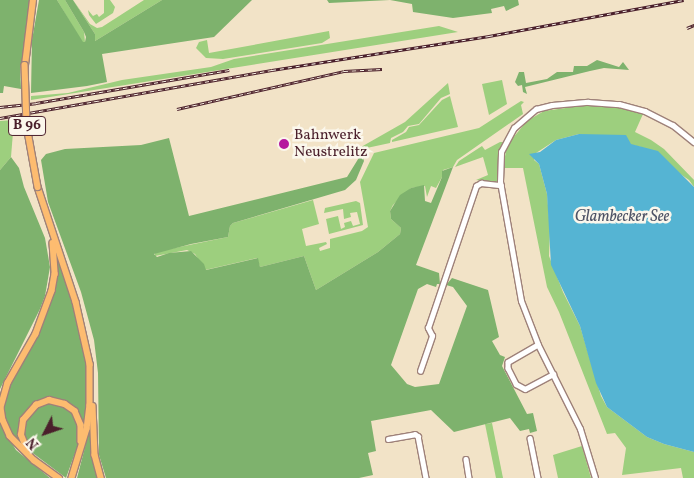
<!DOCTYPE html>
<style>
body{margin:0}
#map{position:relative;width:694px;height:478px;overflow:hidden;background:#f2e3c7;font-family:Vollkorn,serif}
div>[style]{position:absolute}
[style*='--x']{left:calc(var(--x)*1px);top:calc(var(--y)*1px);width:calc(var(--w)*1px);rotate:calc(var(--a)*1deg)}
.green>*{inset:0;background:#9dcf7e}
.forest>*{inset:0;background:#7eb26d}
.water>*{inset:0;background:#55b4d3}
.roads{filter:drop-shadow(1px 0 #9e8179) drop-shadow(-1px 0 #9e8179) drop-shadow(0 1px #9e8179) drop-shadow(0 -1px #9e8179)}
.minor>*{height:4.5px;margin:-2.25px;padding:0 2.25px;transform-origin:2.25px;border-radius:2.25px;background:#fff}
.major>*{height:5.5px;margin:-2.75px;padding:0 2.75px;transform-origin:2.75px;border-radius:2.75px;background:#fdbc70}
.rail>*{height:3px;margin-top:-1.5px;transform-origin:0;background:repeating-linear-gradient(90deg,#fbf7ec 0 4px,#4a1f2b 0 8px);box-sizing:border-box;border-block:1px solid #4a1f2b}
.bridges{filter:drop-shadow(1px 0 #9e8179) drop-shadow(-1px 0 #9e8179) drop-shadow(0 1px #9e8179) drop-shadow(0 -1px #9e8179)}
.major-bridge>*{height:5.5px;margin:-2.75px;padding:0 2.75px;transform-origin:2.75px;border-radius:2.75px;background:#fdbc70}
.dots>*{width:14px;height:14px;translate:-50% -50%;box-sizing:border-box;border:2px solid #fbf7ec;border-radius:50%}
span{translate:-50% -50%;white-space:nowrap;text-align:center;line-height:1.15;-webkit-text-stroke:5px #fbf7ec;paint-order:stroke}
.shield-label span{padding:1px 4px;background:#fbf7ec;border:1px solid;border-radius:4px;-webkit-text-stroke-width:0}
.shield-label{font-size:14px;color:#4a1f2b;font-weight:700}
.poi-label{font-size:15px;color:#4a1f2b}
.left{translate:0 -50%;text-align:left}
.water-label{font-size:16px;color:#4e5366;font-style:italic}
.north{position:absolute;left:20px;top:408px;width:50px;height:50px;-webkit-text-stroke:4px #fbf7ec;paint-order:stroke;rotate:229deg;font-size:14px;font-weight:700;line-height:20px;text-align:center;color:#4a1f2b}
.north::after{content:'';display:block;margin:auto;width:18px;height:22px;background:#4a1f2b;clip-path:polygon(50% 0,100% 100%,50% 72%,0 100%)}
</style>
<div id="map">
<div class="green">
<div style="clip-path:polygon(57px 0,65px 0,84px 32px,85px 42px,82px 42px)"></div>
<div style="clip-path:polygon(73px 0,90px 24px,97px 28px,102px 27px,144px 0,162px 0,95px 41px,95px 34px)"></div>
<div style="clip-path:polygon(104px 0,110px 0,115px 7px,113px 13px,96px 24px,89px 15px,88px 10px,93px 16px,97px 14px,99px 17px,104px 13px)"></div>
<div style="clip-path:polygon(439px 26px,458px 32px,31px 100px,31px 96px,68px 93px,122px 80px,211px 67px,234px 59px)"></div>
<div style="clip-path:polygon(329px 31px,330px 38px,322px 43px,223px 59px,206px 58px,196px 48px,199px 42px,207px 40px,209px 53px)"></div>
<div style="clip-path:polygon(502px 80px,507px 104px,489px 115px,482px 84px)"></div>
<div style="clip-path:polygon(448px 83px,450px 94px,441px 98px,419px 124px,408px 126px,403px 132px,391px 138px,390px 143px,362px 149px,361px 147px,405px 122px)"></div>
<div style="clip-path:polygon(450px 96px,458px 127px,392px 142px,392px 140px,406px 132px,409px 127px,419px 125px,442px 100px)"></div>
<div style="clip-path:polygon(521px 101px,524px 102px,521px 105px,523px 114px,457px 160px,453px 167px,443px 170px,442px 177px,436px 188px,431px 186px,427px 197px,425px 186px,411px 188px,393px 205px,390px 211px,391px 219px,401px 228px,400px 234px,378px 252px,316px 290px,304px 256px,260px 267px,257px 258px,205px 270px,195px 254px,187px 250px,155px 256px,155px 252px,228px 237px,230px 226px,233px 223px,313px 200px,319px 224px,302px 229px,306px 246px,326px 242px,327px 244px,319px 248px,320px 251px,330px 248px,330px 239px,362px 231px,368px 227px,360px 182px,374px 153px,479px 128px)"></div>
<div style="clip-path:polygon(587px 105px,615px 107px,643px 114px,635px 132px,651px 140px,664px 149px,694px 180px,694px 187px,689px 180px,641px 147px,579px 134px,556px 140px,536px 153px,534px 160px,539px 164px,547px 194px,550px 229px,549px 256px,563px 292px,580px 326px,601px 396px,607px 407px,647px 437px,664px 444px,694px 452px,694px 478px,683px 478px,681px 468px,622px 475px,626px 448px,615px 433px,607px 434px,559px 312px,547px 287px,523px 168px,503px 168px,507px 145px,527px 121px,544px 111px)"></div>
<div style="clip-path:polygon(14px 120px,11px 157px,0 170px,0 121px)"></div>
<div style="clip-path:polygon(500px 142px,503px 142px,498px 158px,498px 180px,496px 182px,476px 180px,488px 175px,483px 157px,455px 167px,459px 161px,482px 146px,485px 150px)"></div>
<div style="clip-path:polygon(356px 201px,360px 203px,363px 225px,329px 234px,326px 219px,338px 216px,341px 229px,345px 227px,344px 223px,351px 221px,353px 226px,360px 224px,357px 212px,350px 213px,351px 217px,344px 219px,343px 209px,324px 213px,325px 208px)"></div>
<div style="clip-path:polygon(492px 423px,503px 478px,496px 478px,485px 424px)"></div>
<div style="clip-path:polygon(582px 446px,591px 478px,558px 478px,553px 455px)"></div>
</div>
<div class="forest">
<div style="clip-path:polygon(0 0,30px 0,22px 65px,20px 65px,21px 89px,4px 86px,3px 93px,0 93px)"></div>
<div style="clip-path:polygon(39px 0,57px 0,83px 42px,85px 42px,86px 37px,84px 32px,65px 0,73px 0,95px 34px,95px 41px,162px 0,252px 0,214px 37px,102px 54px,107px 82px,87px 86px,31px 93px,32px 40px)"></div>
<div style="clip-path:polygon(327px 0,518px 0,519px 5px,506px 11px,504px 6px,491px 9px,492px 13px,453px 18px,413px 12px,412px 4px,390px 0,329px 3px)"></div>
<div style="clip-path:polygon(597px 60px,619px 67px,623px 62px,629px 70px,604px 68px,590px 71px,525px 87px,527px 94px,523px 92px,522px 85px,518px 86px,515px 82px,519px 72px,524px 72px,526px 83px,547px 79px,557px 72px,573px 72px,574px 66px,587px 66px)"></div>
<div style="clip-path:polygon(169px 138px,189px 216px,347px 177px,360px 156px,363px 158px,364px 161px,356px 180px,345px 190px,233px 223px,230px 226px,228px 237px,191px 244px,154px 254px,157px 257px,169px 253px,191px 251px,204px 264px,206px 270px,258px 258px,260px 267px,304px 256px,316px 290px,378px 252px,400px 234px,401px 228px,391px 219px,390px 211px,400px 195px,411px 188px,424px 185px,425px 201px,431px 203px,442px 177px,442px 171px,453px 167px,416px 265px,439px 273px,440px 284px,437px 284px,436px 287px,427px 284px,418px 289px,391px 365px,407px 384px,415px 387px,439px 384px,467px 306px,453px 287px,446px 285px,452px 278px,488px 290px,499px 337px,492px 341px,500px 355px,505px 357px,502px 366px,527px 414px,533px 413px,537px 431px,530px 433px,529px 429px,520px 431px,510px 418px,454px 432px,431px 410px,371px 421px,376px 451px,368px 453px,373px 475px,359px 478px,106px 478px,99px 455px,98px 373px,94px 340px,81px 292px,48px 202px,41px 160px,46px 154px,65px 149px,141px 145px)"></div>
<div style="clip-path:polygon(11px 157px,19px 168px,24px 187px,45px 238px,50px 267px,45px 296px,40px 309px,0 389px,0 170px)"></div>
<div style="clip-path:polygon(56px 252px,76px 309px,87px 357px,88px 401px,85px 427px,73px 406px,58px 399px,41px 400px,28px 409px,20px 423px,19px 436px,24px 449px,9px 429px,5px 417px,4px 401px,9px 384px,47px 312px)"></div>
<div style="clip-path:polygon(50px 403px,70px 409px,79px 422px,80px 439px,66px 478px,30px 451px,23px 435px,25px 421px,39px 405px)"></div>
<div style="clip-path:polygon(0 424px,16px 450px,50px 478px,0 478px)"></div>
<div style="clip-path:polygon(91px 424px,92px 451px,98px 478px,77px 478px)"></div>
</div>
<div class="water">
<div style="clip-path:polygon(579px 134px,626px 135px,631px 144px,658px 151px,694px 187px,694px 452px,664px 444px,647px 437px,607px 407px,596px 383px,580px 326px,551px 265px,547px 194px,539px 164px,529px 154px,540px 152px,556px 140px)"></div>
</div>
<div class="roads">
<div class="minor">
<div style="--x:538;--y:345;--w:34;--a:150"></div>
<div style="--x:508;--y:362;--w:6;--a:90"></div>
<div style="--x:508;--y:368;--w:18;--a:63"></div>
<div style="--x:516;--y:384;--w:10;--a:29"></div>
<div style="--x:525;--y:389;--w:32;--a:-28"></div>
<div style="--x:420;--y:371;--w:37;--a:-71"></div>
<div style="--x:432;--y:336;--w:9;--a:-117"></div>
<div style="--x:428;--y:328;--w:150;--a:-71.3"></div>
<div style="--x:476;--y:186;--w:6;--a:-31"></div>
<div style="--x:481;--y:183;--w:20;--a:6"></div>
<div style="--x:530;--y:438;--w:41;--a:78.7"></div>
<div style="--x:388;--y:439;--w:27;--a:-10"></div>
<div style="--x:415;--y:434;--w:4;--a:34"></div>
<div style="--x:418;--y:436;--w:43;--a:79.2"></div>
<div style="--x:466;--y:459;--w:19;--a:81"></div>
<div style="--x:595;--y:478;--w:51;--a:-107"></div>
<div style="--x:580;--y:429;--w:94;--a:-116.6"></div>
<div style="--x:538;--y:345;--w:47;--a:-111.1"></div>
<div style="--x:521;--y:301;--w:121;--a:-100"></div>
<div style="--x:500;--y:182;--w:30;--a:-88"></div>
<div style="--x:501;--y:152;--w:27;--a:-62"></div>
<div style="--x:514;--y:128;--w:29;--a:-41"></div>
<div style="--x:536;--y:109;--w:16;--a:-14"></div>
<div style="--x:552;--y:105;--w:36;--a:-5"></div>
<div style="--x:588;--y:102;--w:31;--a:4"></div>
<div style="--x:619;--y:104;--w:27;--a:15"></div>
<div style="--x:645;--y:111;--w:31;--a:27"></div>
<div style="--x:673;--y:125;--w:27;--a:39"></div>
</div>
<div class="major">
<div style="--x:25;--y:65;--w:65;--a:-83"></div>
<div style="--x:38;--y:187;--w:121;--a:71.7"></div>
<div style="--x:76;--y:302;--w:64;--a:77.3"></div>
<div style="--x:90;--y:364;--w:41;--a:90"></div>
<div style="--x:90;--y:405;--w:24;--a:97"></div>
<div style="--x:87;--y:429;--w:51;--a:107"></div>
<div style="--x:53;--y:243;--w:31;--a:86"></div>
<div style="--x:55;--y:274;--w:17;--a:100"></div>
<div style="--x:52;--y:291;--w:46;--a:110.4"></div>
<div style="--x:36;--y:334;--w:56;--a:119.7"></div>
<div style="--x:8;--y:383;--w:26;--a:106"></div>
<div style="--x:1;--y:408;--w:12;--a:81"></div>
<div style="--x:3;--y:420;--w:17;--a:66"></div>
<div style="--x:10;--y:436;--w:34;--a:45"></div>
<div style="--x:34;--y:460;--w:31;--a:36"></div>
<div style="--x:93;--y:406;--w:49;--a:87.7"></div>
<div style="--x:95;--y:455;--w:24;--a:75"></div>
<div style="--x:27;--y:450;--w:16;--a:-112"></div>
<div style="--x:21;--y:435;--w:15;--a:-82"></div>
<div style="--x:23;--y:420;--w:20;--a:-49"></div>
<div style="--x:36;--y:405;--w:14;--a:-21"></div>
<div style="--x:49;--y:400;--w:16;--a:14"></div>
<div style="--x:65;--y:404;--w:12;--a:35"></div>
<div style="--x:75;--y:411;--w:15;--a:67"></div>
<div style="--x:81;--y:425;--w:16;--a:90"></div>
</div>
</div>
<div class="rail">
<div style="--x:687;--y:28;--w:8;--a:-23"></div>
<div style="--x:0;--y:107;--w:36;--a:-6"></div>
<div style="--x:36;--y:103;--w:196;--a:-9.7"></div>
<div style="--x:177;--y:109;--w:171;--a:-12.8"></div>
<div style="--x:344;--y:71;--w:38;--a:-3"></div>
<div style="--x:0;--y:118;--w:276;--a:-10"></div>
<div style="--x:272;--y:70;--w:220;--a:-8.9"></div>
<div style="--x:489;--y:36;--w:198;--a:-10.5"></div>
</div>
<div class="bridges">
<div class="major-bridge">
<div style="--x:25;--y:65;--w:61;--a:88.1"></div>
<div style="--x:27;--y:126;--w:62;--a:79.8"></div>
</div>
</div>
<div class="dots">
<div style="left:284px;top:144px;background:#b5179e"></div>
</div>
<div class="shield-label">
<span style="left:27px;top:126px">B 96</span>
</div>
<div class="poi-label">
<span class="left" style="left:294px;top:144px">Bahnwerk<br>Neustrelitz</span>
</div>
<div class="water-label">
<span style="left:622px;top:217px">Glambecker See</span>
</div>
<div class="north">N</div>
</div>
